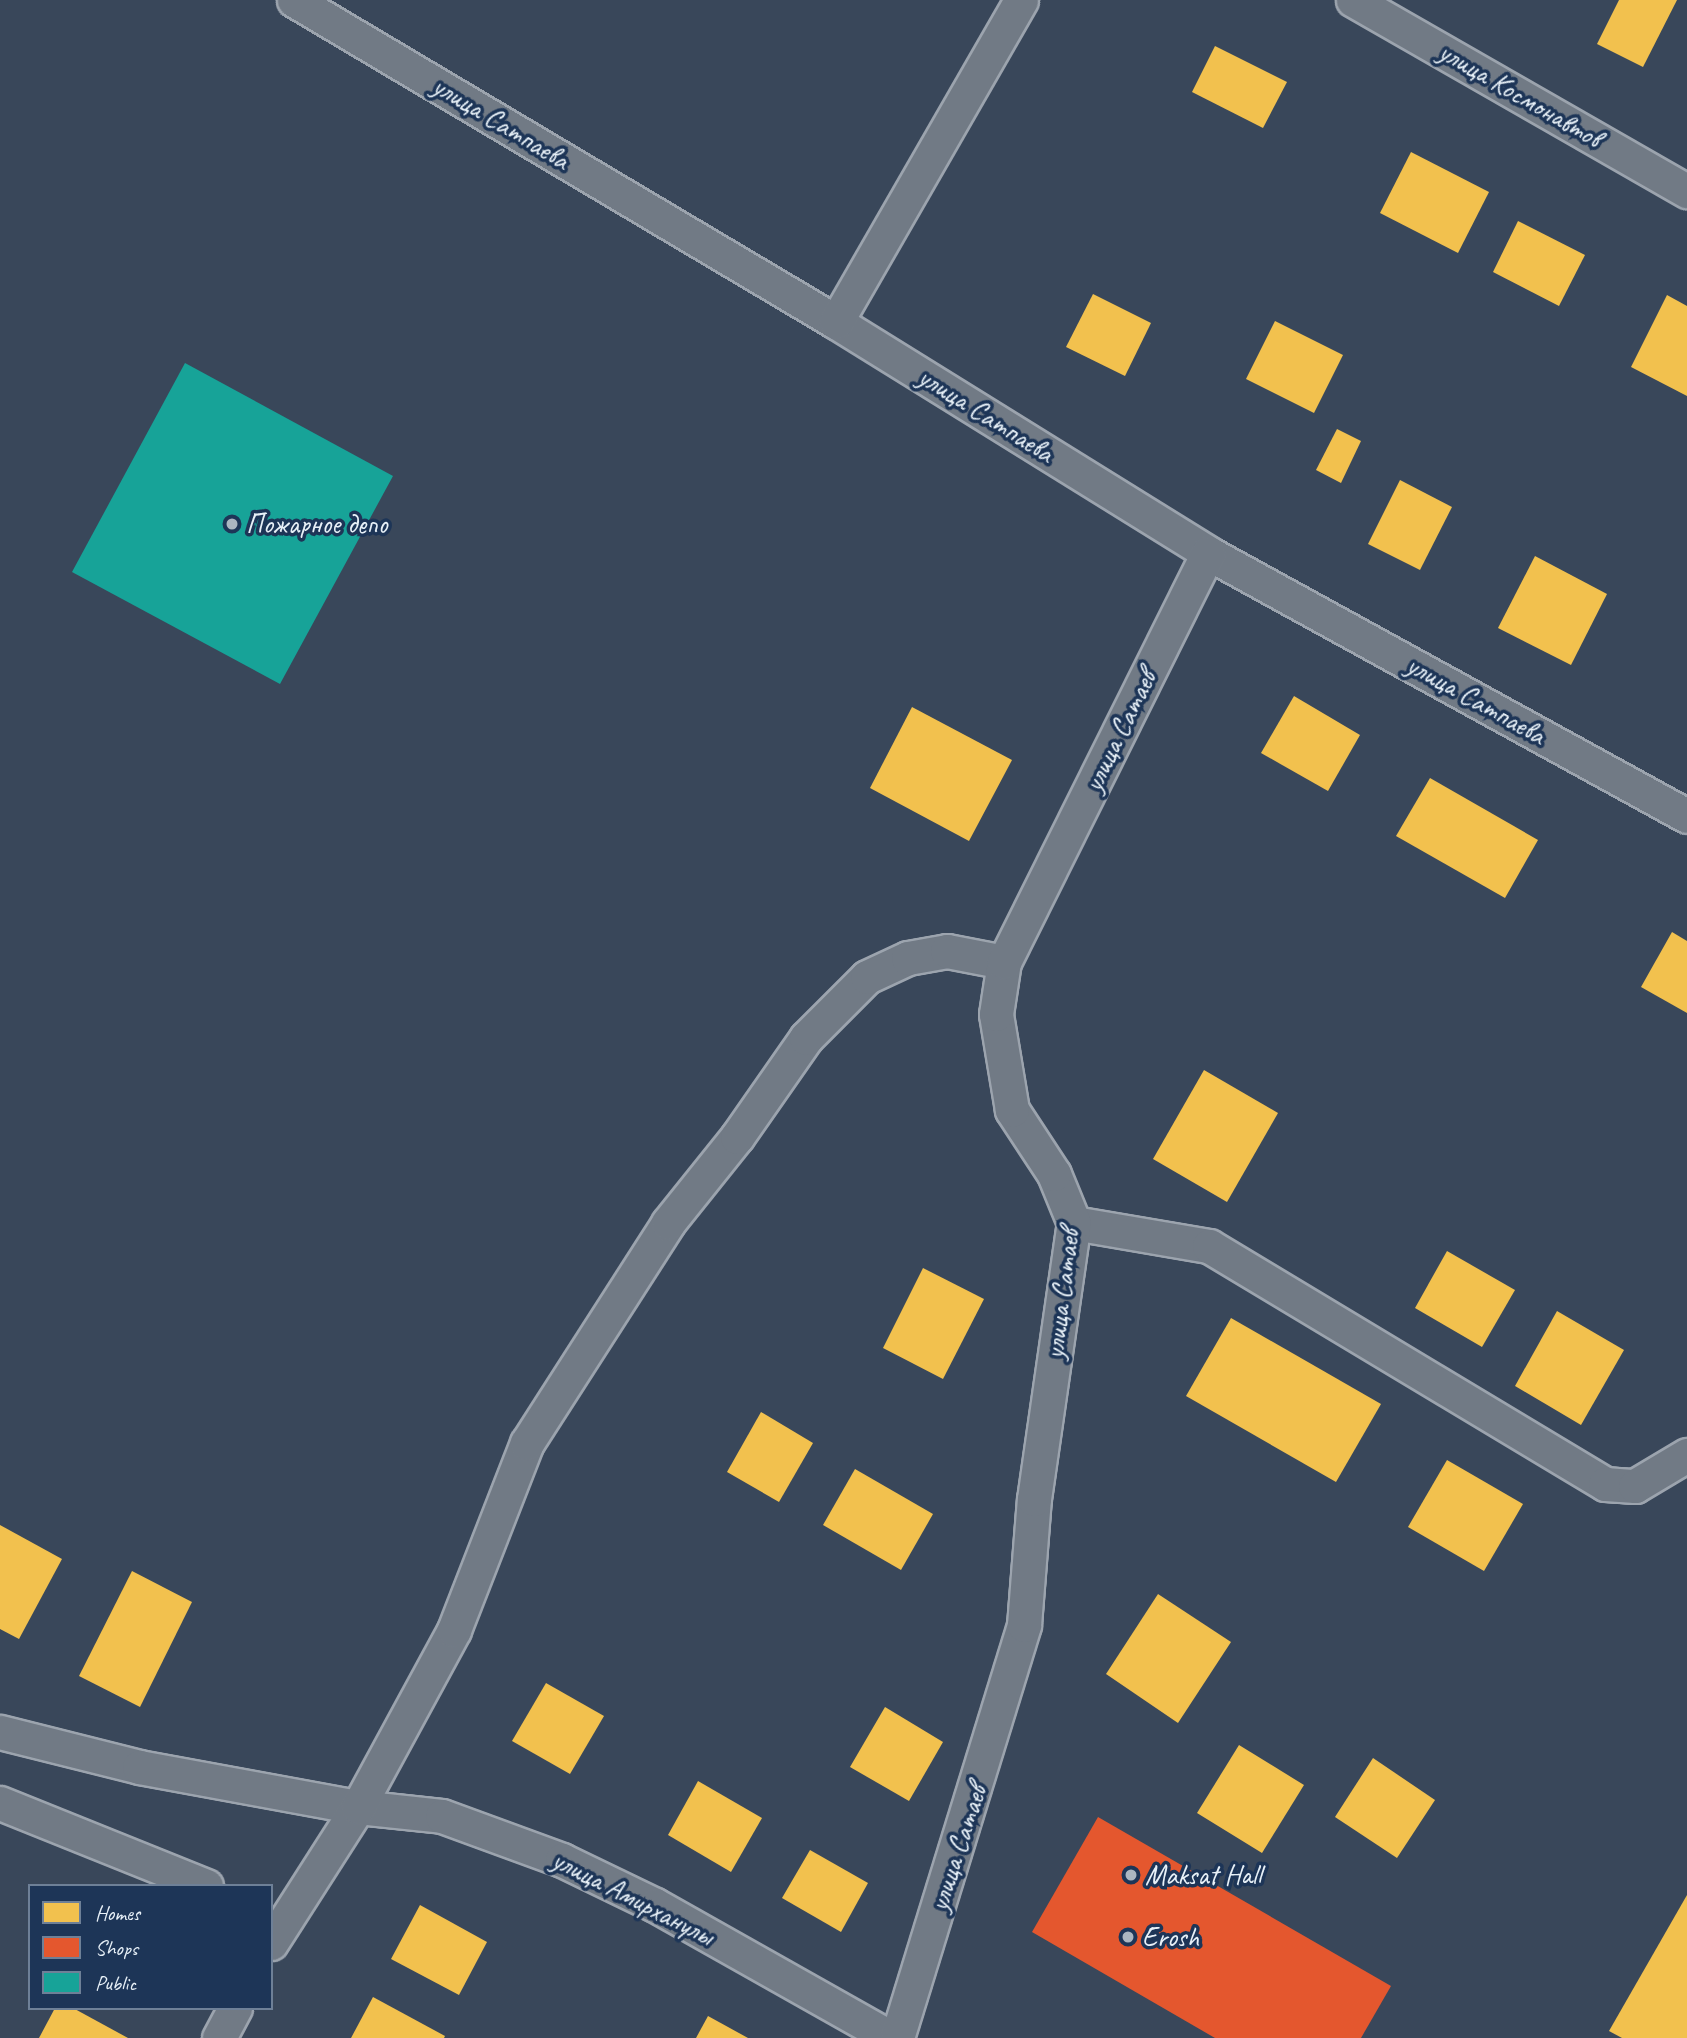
<!DOCTYPE html>
<meta charset="utf-8">
<style>
body{margin:0}
#map{position:relative;width:1687px;height:2038px;overflow:hidden;background:#39475a;font-family:Caveat,sans-serif}
div>[style]{position:absolute}
[style*='--x']{left:calc(var(--x)*1px);top:calc(var(--y)*1px);width:calc(var(--w)*1px);rotate:calc(var(--a)*1deg)}
.homes>*{inset:0;background:#f2c14e}
.shops>*{inset:0;background:#e4572e}
.public>*{inset:0;background:#17a398}
.roads{filter:drop-shadow(2px 0 #9ca4ae) drop-shadow(-2px 0 #9ca4ae) drop-shadow(0 2px #9ca4ae) drop-shadow(0 -2px #9ca4ae)}
.street>*{height:33px;margin:-16.5px;padding:0 16.5px;transform-origin:16.5px;border-radius:16.5px;background:#717a85}
.dots>*{width:19px;height:19px;translate:-50% -50%;box-sizing:border-box;border:4px solid #1d3557;border-radius:50%}
span{translate:-50% -50%;white-space:nowrap;text-align:center;line-height:1.15;-webkit-text-stroke:7px #1d3557;paint-order:stroke}
.street-label{font-size:28px;color:#e8f1f8}
.poi-label{font-size:28px;color:#e8f1f8}
.left{translate:0 -50%;text-align:left}
.legend{position:absolute;left:28px;top:1884px;width:245px;height:126px;box-sizing:border-box;background:#1d3557;border:2px solid #6e8097;margin:0;padding:9px 12px;list-style:none;font-size:21px;color:#e8f1f8}
.legend li{display:flex;align-items:center;gap:14px;height:35px}
.legend b{width:35px;border:2px solid #6e8097}
</style>
<div id="map">
<div class="homes">
<div style="clip-path:polygon(1619px 0,1677px 0,1643px 67px,1597px 44px)"></div>
<div style="clip-path:polygon(1215px 46px,1287px 82px,1263px 128px,1192px 92px)"></div>
<div style="clip-path:polygon(1411px 152px,1489px 192px,1458px 253px,1380px 213px)"></div>
<div style="clip-path:polygon(1518px 221px,1585px 255px,1559px 306px,1493px 272px)"></div>
<div style="clip-path:polygon(1093px 294px,1151px 323px,1125px 376px,1066px 347px)"></div>
<div style="clip-path:polygon(1667px 295px,1687px 306px,1687px 396px,1631px 367px)"></div>
<div style="clip-path:polygon(1275px 321px,1343px 355px,1314px 413px,1246px 379px)"></div>
<div style="clip-path:polygon(1337px 429px,1361px 441px,1341px 483px,1316px 470px)"></div>
<div style="clip-path:polygon(1400px 480px,1452px 507px,1420px 570px,1368px 544px)"></div>
<div style="clip-path:polygon(1535px 556px,1607px 594px,1571px 665px,1498px 628px)"></div>
<div style="clip-path:polygon(1294px 696px,1360px 735px,1328px 791px,1261px 753px)"></div>
<div style="clip-path:polygon(912px 707px,1012px 760px,969px 841px,870px 788px)"></div>
<div style="clip-path:polygon(1430px 778px,1538px 840px,1505px 898px,1396px 836px)"></div>
<div style="clip-path:polygon(1672px 932px,1687px 941px,1687px 1013px,1641px 987px)"></div>
<div style="clip-path:polygon(1204px 1070px,1278px 1113px,1227px 1202px,1153px 1159px)"></div>
<div style="clip-path:polygon(1447px 1251px,1515px 1290px,1482px 1347px,1415px 1308px)"></div>
<div style="clip-path:polygon(923px 1268px,984px 1299px,943px 1379px,883px 1348px)"></div>
<div style="clip-path:polygon(1557px 1311px,1624px 1350px,1581px 1425px,1515px 1386px)"></div>
<div style="clip-path:polygon(1231px 1318px,1381px 1404px,1336px 1482px,1186px 1396px)"></div>
<div style="clip-path:polygon(761px 1412px,813px 1443px,779px 1502px,727px 1472px)"></div>
<div style="clip-path:polygon(1447px 1460px,1523px 1504px,1484px 1571px,1408px 1527px)"></div>
<div style="clip-path:polygon(855px 1469px,933px 1514px,901px 1570px,823px 1525px)"></div>
<div style="clip-path:polygon(0 1525px,62px 1559px,19px 1639px,0 1629px)"></div>
<div style="clip-path:polygon(132px 1571px,192px 1602px,140px 1707px,79px 1676px)"></div>
<div style="clip-path:polygon(1158px 1594px,1231px 1642px,1178px 1723px,1106px 1674px)"></div>
<div style="clip-path:polygon(546px 1683px,604px 1716px,570px 1774px,512px 1741px)"></div>
<div style="clip-path:polygon(885px 1707px,943px 1742px,909px 1801px,850px 1767px)"></div>
<div style="clip-path:polygon(1239px 1745px,1304px 1785px,1262px 1853px,1197px 1813px)"></div>
<div style="clip-path:polygon(1373px 1758px,1435px 1800px,1397px 1858px,1335px 1817px)"></div>
<div style="clip-path:polygon(698px 1781px,762px 1818px,731px 1872px,668px 1835px)"></div>
<div style="clip-path:polygon(810px 1850px,868px 1883px,841px 1932px,782px 1898px)"></div>
<div style="clip-path:polygon(1687px 1895px,1687px 2038px,1622px 2038px,1609px 2031px)"></div>
<div style="clip-path:polygon(420px 1905px,487px 1942px,459px 1995px,391px 1959px)"></div>
<div style="clip-path:polygon(373px 1997px,445px 2036px,444px 2038px,351px 2038px)"></div>
<div style="clip-path:polygon(55px 2008px,73px 2008px,128px 2038px,39px 2038px)"></div>
<div style="clip-path:polygon(708px 2016px,748px 2038px,696px 2038px)"></div>
</div>
<div class="shops">
<div style="clip-path:polygon(1098px 1817px,1391px 1986px,1361px 2038px,1215px 2038px,1032px 1932px)"></div>
</div>
<div class="public">
<div style="clip-path:polygon(185px 363px,393px 476px,280px 684px,72px 572px)"></div>
</div>
<div class="roads">
<div class="street">
<div style="--x:294;--y:0;--w:630;--a:30.71"></div>
<div style="--x:836;--y:322;--w:438;--a:31.8"></div>
<div style="--x:1208;--y:553;--w:546;--a:28.77"></div>
<div style="--x:1353;--y:0;--w:385;--a:29.8"></div>
<div style="--x:836;--y:322;--w:371;--a:-60.1"></div>
<div style="--x:1074;--y:1223;--w:137;--a:9.7"></div>
<div style="--x:1209;--y:1246;--w:462;--a:31"></div>
<div style="--x:1605;--y:1484;--w:30;--a:4"></div>
<div style="--x:1635;--y:1486;--w:61;--a:-30.8"></div>
<div style="--x:0;--y:1732;--w:143;--a:14.1"></div>
<div style="--x:139;--y:1767;--w:223;--a:10.4"></div>
<div style="--x:358;--y:1807;--w:84;--a:6.1"></div>
<div style="--x:442;--y:1816;--w:128;--a:20.1"></div>
<div style="--x:562;--y:1860;--w:103;--a:25.8"></div>
<div style="--x:655;--y:1905;--w:271;--a:29.4"></div>
<div style="--x:0;--y:1803;--w:222;--a:21.9"></div>
<div style="--x:271;--y:1943;--w:161;--a:-57.4"></div>
<div style="--x:358;--y:1807;--w:201;--a:-61.5"></div>
<div style="--x:454;--y:1630;--w:201;--a:-68.7"></div>
<div style="--x:527;--y:1443;--w:261;--a:-57.3"></div>
<div style="--x:668;--y:1223;--w:110;--a:-51.3"></div>
<div style="--x:737;--y:1137;--w:121;--a:-55.1"></div>
<div style="--x:806;--y:1038;--w:86;--a:-45"></div>
<div style="--x:867;--y:977;--w:45;--a:-24.9"></div>
<div style="--x:908;--y:958;--w:40;--a:-10"></div>
<div style="--x:947;--y:951;--w:58;--a:10.9"></div>
<div style="--x:219;--y:2038;--w:34;--a:-62"></div>
<div style="--x:897;--y:2038;--w:432;--a:-72.9"></div>
<div style="--x:1024;--y:1625;--w:126;--a:-85.5"></div>
<div style="--x:1034;--y:1499;--w:279;--a:-81.8"></div>
<div style="--x:1074;--y:1223;--w:53;--a:-112.2"></div>
<div style="--x:1054;--y:1174;--w:77;--a:-123.3"></div>
<div style="--x:1012;--y:1110;--w:97;--a:-99.5"></div>
<div style="--x:996;--y:1014;--w:53;--a:-81.3"></div>
<div style="--x:1004;--y:962;--w:457;--a:-63.5"></div>
</div>
</div>
<div class="dots">
<div style="left:232px;top:524px;background:#abb6c1"></div>
<div style="left:1131px;top:1875px;background:#abb6c1"></div>
<div style="left:1128px;top:1937px;background:#abb6c1"></div>
</div>
<div class="street-label">
<span style="left:1520px;top:95px;rotate:30deg">улица Космонавтов</span>
<span style="left:501px;top:123px;rotate:31deg">улица Сатпаева</span>
<span style="left:986px;top:415px;rotate:32deg">улица Сатпаева</span>
<span style="left:1476px;top:700px;rotate:29deg">улица Сатпаева</span>
<span style="left:1120px;top:731px;rotate:-64deg">улица Сатаев</span>
<span style="left:1062px;top:1294px;rotate:-83deg">улица Сатаев</span>
<span style="left:958px;top:1848px;rotate:-72deg">улица Сатаев</span>
<span style="left:633px;top:1898px;rotate:27deg">улица Амирханулы</span>
</div>
<div class="poi-label">
<span class="left" style="left:246px;top:524px">Пожарное депо</span>
<span class="left" style="left:1145px;top:1875px">Maksat Hall</span>
<span class="left" style="left:1142px;top:1937px">Erosh</span>
</div>
<ul class="legend">
<li><b style="height:19px;background:#f2c14e"></b>Homes</li>
<li><b style="height:19px;background:#e4572e"></b>Shops</li>
<li><b style="height:19px;background:#17a398"></b>Public</li>
</ul>
</div>
